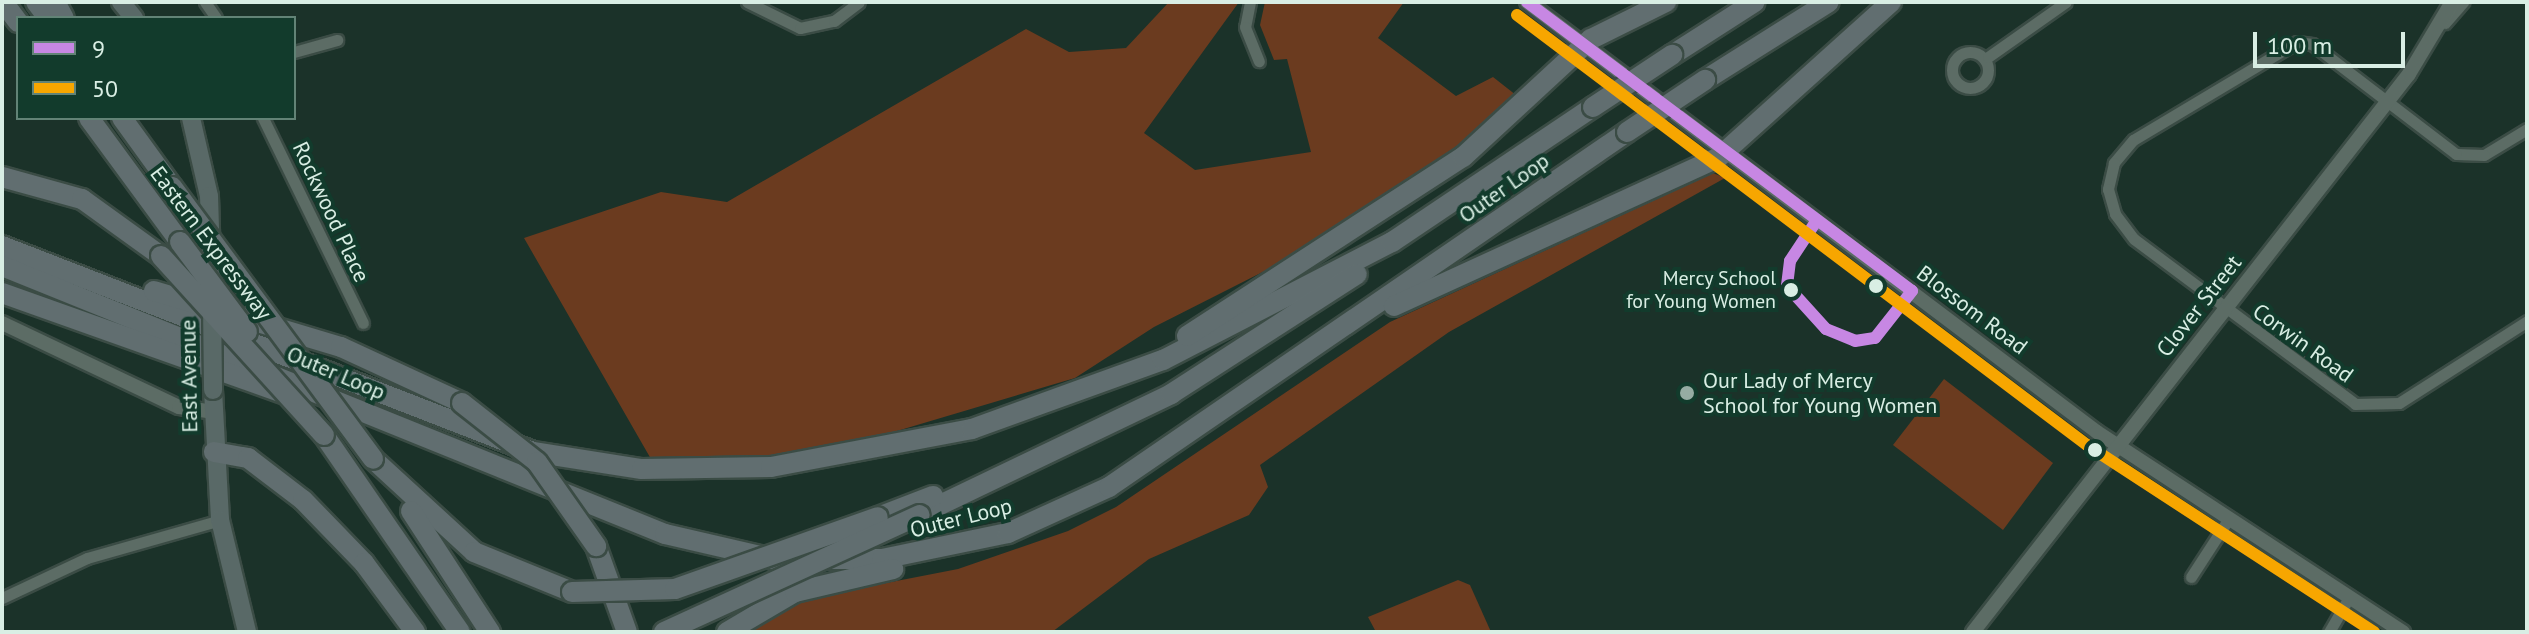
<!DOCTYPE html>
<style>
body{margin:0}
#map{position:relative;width:2529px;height:634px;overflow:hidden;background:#1b3229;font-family:"PT Sans",sans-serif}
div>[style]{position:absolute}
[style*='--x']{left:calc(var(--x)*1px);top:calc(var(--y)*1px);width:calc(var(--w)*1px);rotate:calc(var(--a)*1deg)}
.green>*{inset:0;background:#6b3b1f}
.roads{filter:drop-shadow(2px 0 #3b4c45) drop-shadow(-2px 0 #3b4c45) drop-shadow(0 2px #3b4c45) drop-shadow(0 -2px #3b4c45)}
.minor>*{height:11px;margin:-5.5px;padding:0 5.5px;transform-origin:5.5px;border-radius:5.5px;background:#5c6c65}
.minor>.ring{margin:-5.5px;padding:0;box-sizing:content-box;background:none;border:11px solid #5c6c65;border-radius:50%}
.tertiary>*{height:14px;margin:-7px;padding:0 7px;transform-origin:7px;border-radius:7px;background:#5c6c65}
.primary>*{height:18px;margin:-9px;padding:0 9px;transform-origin:9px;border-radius:9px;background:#596967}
.motorway>*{height:20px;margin:-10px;padding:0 10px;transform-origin:10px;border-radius:10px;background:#616e70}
.bridges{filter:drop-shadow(2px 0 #3b4c45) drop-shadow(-2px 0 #3b4c45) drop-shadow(0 2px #3b4c45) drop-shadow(0 -2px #3b4c45)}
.primary-bridge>*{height:18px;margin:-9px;padding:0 9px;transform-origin:9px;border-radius:9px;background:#596967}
.motorway-bridge>*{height:20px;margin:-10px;padding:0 10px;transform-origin:10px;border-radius:10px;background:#616e70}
.bus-1>*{height:12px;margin:-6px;padding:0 6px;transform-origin:6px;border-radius:6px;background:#c787e3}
.bus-2>*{height:12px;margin:-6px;padding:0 6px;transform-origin:6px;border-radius:6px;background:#f7a600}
.dots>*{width:22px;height:22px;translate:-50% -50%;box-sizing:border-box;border:4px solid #123b2c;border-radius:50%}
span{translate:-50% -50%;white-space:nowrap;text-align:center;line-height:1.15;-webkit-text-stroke:8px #123b2c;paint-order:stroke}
.bus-label{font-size:20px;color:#d9eee4}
.right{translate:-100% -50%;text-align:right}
.street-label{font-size:22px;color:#d9eee4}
.poi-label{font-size:22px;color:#d9eee4}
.left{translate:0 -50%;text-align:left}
.frame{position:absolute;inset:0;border:4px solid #d9eee4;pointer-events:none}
.legend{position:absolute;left:16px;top:16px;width:280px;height:104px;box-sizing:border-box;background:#123b2c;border:2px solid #628376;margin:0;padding:10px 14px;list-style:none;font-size:24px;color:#d9eee4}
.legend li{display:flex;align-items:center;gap:16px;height:40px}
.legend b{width:40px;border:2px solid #628376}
.scale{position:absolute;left:2253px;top:32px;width:152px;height:36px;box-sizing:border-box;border:4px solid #d9eee4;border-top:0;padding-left:10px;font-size:24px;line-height:28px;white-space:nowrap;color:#d9eee4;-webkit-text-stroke:6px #123b2c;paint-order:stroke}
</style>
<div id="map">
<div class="green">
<div style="clip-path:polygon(1169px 2px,1239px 2px,1144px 133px,1195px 170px,1311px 152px,1287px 59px,1274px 60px,1260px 25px,1265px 2px,1404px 2px,1378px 38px,1456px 96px,1493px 77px,1521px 99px,1332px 237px,1154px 327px,1075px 378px,860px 442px,773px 456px,651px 459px,524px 238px,661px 192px,727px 202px,1026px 29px,1069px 52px,1126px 48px)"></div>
<div style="clip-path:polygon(1713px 173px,1725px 178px,1449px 332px,1260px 465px,1268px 487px,1249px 515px,1149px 559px,1052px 632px,756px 632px,752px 625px,809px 598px,958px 569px,1068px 531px,1116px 507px,1390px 322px)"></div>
<div style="clip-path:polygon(1944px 379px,2053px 463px,2003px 530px,1893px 445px)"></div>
<div style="clip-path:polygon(1458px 580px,1470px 585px,1491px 632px,1376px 632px,1368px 617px)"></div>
</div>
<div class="roads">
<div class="minor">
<div style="--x:205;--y:2;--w:19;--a:55"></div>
<div style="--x:747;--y:2;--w:59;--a:26.1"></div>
<div style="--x:800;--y:28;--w:35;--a:-12"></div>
<div style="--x:834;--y:21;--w:31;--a:-37"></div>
<div style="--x:1250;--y:2;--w:25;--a:101"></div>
<div style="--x:1245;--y:27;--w:37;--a:68"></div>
<div style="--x:2445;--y:23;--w:28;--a:-49"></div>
<div style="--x:294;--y:52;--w:45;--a:-15.6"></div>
<div class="ring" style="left:1952px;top:52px;width:25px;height:25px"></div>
<div style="--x:1988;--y:57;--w:95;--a:-35.2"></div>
<div style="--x:263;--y:118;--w:228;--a:64"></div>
<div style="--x:2527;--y:129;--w:50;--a:148.8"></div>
<div style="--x:2484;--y:155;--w:28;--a:-178"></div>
<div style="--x:2456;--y:154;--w:181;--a:-142.6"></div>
<div style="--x:2312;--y:44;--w:15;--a:-172"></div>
<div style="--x:2297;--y:42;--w:191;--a:149.1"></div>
<div style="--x:2133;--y:140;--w:30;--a:130"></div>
<div style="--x:2114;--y:163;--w:27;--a:103"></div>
<div style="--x:2108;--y:189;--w:26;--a:74"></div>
<div style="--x:2115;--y:214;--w:31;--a:53"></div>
<div style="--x:2134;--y:239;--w:276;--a:36.7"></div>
<div style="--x:2355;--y:404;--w:44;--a:-1.3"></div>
<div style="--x:2399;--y:403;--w:152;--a:-32.6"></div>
<div style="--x:2191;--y:577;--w:68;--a:-57"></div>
<div style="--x:2;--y:598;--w:94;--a:-25.2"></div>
<div style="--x:87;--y:558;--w:138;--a:-15.9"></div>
<div style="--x:2329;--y:632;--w:39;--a:-60"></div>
</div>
<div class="tertiary">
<div style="--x:1527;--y:2;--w:714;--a:37.03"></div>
<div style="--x:2097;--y:432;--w:366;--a:33.2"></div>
<div style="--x:2;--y:323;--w:196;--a:25.4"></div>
<div style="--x:179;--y:407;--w:34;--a:8"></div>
<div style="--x:1973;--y:632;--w:708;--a:-52"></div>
<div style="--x:2409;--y:74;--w:84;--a:-59.2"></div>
</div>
<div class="primary">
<div style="--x:121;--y:2;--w:21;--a:51"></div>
<div style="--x:191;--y:118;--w:80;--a:77"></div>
<div style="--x:209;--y:196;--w:94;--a:88.2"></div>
<div style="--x:213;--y:390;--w:130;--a:86.9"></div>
<div style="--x:220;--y:520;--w:115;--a:76.4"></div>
</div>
<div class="motorway">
<div style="--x:3;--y:2;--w:25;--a:53"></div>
<div style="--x:36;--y:2;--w:20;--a:53"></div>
<div style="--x:55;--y:2;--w:18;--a:61"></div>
<div style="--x:1672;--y:55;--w:98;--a:-32.6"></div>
<div style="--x:1705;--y:80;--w:146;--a:-32.2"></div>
<div style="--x:89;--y:118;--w:154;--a:53.7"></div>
<div style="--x:122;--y:118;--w:85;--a:54.1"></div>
<div style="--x:2;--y:177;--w:83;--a:15.4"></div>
<div style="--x:82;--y:199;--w:97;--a:35.8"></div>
<div style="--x:2;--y:246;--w:570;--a:21.2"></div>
<div style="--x:533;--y:452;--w:110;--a:8.9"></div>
<div style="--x:642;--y:469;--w:129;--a:-0.9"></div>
<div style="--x:771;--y:467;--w:205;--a:-10.7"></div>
<div style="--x:972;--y:429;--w:203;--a:-19.9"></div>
<div style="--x:1163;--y:360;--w:258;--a:-27.3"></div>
<div style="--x:1392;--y:242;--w:242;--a:-33.9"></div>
<div style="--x:2;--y:266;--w:715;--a:22.01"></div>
<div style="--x:665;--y:534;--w:111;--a:13"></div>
<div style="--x:773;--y:559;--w:109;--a:0"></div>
<div style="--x:882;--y:559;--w:129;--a:-11.7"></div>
<div style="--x:1008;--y:533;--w:111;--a:-24.5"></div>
<div style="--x:1109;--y:487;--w:628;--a:-34.42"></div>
<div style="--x:154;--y:291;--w:195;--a:16.7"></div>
<div style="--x:341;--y:347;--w:133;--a:24.8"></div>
<div style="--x:2;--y:293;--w:308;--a:19.6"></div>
<div style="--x:1394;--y:306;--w:356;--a:-24.6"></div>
<div style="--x:1718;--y:158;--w:233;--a:-42"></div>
<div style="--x:1187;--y:336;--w:329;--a:-33"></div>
<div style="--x:1463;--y:157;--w:174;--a:-42.7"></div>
<div style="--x:1591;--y:39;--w:84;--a:-26.3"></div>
<div style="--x:324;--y:435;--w:239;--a:55.4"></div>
<div style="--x:214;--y:452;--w:35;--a:10"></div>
<div style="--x:248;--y:458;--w:69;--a:37.4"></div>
<div style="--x:303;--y:500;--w:88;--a:45.9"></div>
<div style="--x:364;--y:563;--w:86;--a:53.5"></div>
<div style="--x:373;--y:459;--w:137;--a:42.6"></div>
<div style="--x:474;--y:552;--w:106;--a:22.2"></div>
<div style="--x:411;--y:511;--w:145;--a:56.9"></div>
<div style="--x:919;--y:515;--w:280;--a:-25.6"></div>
<div style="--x:1171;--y:394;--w:221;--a:-32.8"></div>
<div style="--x:878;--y:517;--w:59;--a:-20.9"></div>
<div style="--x:596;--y:546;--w:91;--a:70.2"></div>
<div style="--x:727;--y:632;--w:79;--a:-30.5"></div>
<div style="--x:795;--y:592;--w:101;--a:-13.2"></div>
</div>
</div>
<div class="bridges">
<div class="primary-bridge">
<div style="--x:212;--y:304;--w:86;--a:89.3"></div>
</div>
<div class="motorway-bridge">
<div style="--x:1593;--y:107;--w:95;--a:-33.4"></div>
<div style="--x:1627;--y:132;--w:94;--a:-33.7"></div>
<div style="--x:172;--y:187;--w:338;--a:53.5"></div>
<div style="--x:180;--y:242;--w:112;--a:53.3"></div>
<div style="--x:161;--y:256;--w:242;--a:47.7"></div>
<div style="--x:462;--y:403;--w:95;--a:38.2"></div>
<div style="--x:537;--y:462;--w:103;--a:54.9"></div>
<div style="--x:572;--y:592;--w:103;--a:-1.7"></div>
<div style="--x:675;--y:589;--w:215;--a:-19.5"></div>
<div style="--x:664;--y:632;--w:281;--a:-24.6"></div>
</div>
</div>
<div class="bus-1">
<div style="--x:1527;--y:2;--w:481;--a:36.9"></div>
<div style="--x:1817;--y:220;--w:49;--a:123.4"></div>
<div style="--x:1790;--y:261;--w:25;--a:97"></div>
<div style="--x:1787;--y:286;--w:58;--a:47.8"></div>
<div style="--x:1826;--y:329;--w:31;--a:22"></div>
<div style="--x:1855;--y:341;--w:20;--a:-9"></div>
<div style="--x:1875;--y:338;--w:60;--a:-51.8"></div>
</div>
<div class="bus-2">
<div style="--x:1517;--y:15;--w:714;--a:37.03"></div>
<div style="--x:2087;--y:445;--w:343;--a:33.1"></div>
</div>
<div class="dots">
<div style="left:1876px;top:286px;background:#d9eee4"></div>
<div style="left:1791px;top:290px;background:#d9eee4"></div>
<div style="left:1687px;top:393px;background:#96aca3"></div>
<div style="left:2095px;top:450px;background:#d9eee4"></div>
</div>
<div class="bus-label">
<span class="right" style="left:1776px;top:290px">Mercy School<br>for Young Women</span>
</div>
<div class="street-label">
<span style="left:1504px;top:188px;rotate:-35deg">Outer Loop</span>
<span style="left:331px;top:212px;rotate:65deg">Rockwood Place</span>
<span style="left:211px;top:243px;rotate:53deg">Eastern Expressway</span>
<span style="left:2199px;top:306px;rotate:-52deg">Clover Street</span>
<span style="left:1972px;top:310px;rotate:37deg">Blossom Road</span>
<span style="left:2303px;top:343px;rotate:36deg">Corwin Road</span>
<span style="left:336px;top:373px;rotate:23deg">Outer Loop</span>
<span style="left:189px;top:376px;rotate:-91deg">East Avenue</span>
<span style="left:961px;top:518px;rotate:-14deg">Outer Loop</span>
</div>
<div class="poi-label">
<span class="left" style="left:1703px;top:393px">Our Lady of Mercy<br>School for Young Women</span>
</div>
<div class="frame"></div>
<ul class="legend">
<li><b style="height:10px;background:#c787e3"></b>9</li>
<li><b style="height:10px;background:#f7a600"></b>50</li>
</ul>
<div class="scale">100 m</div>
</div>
